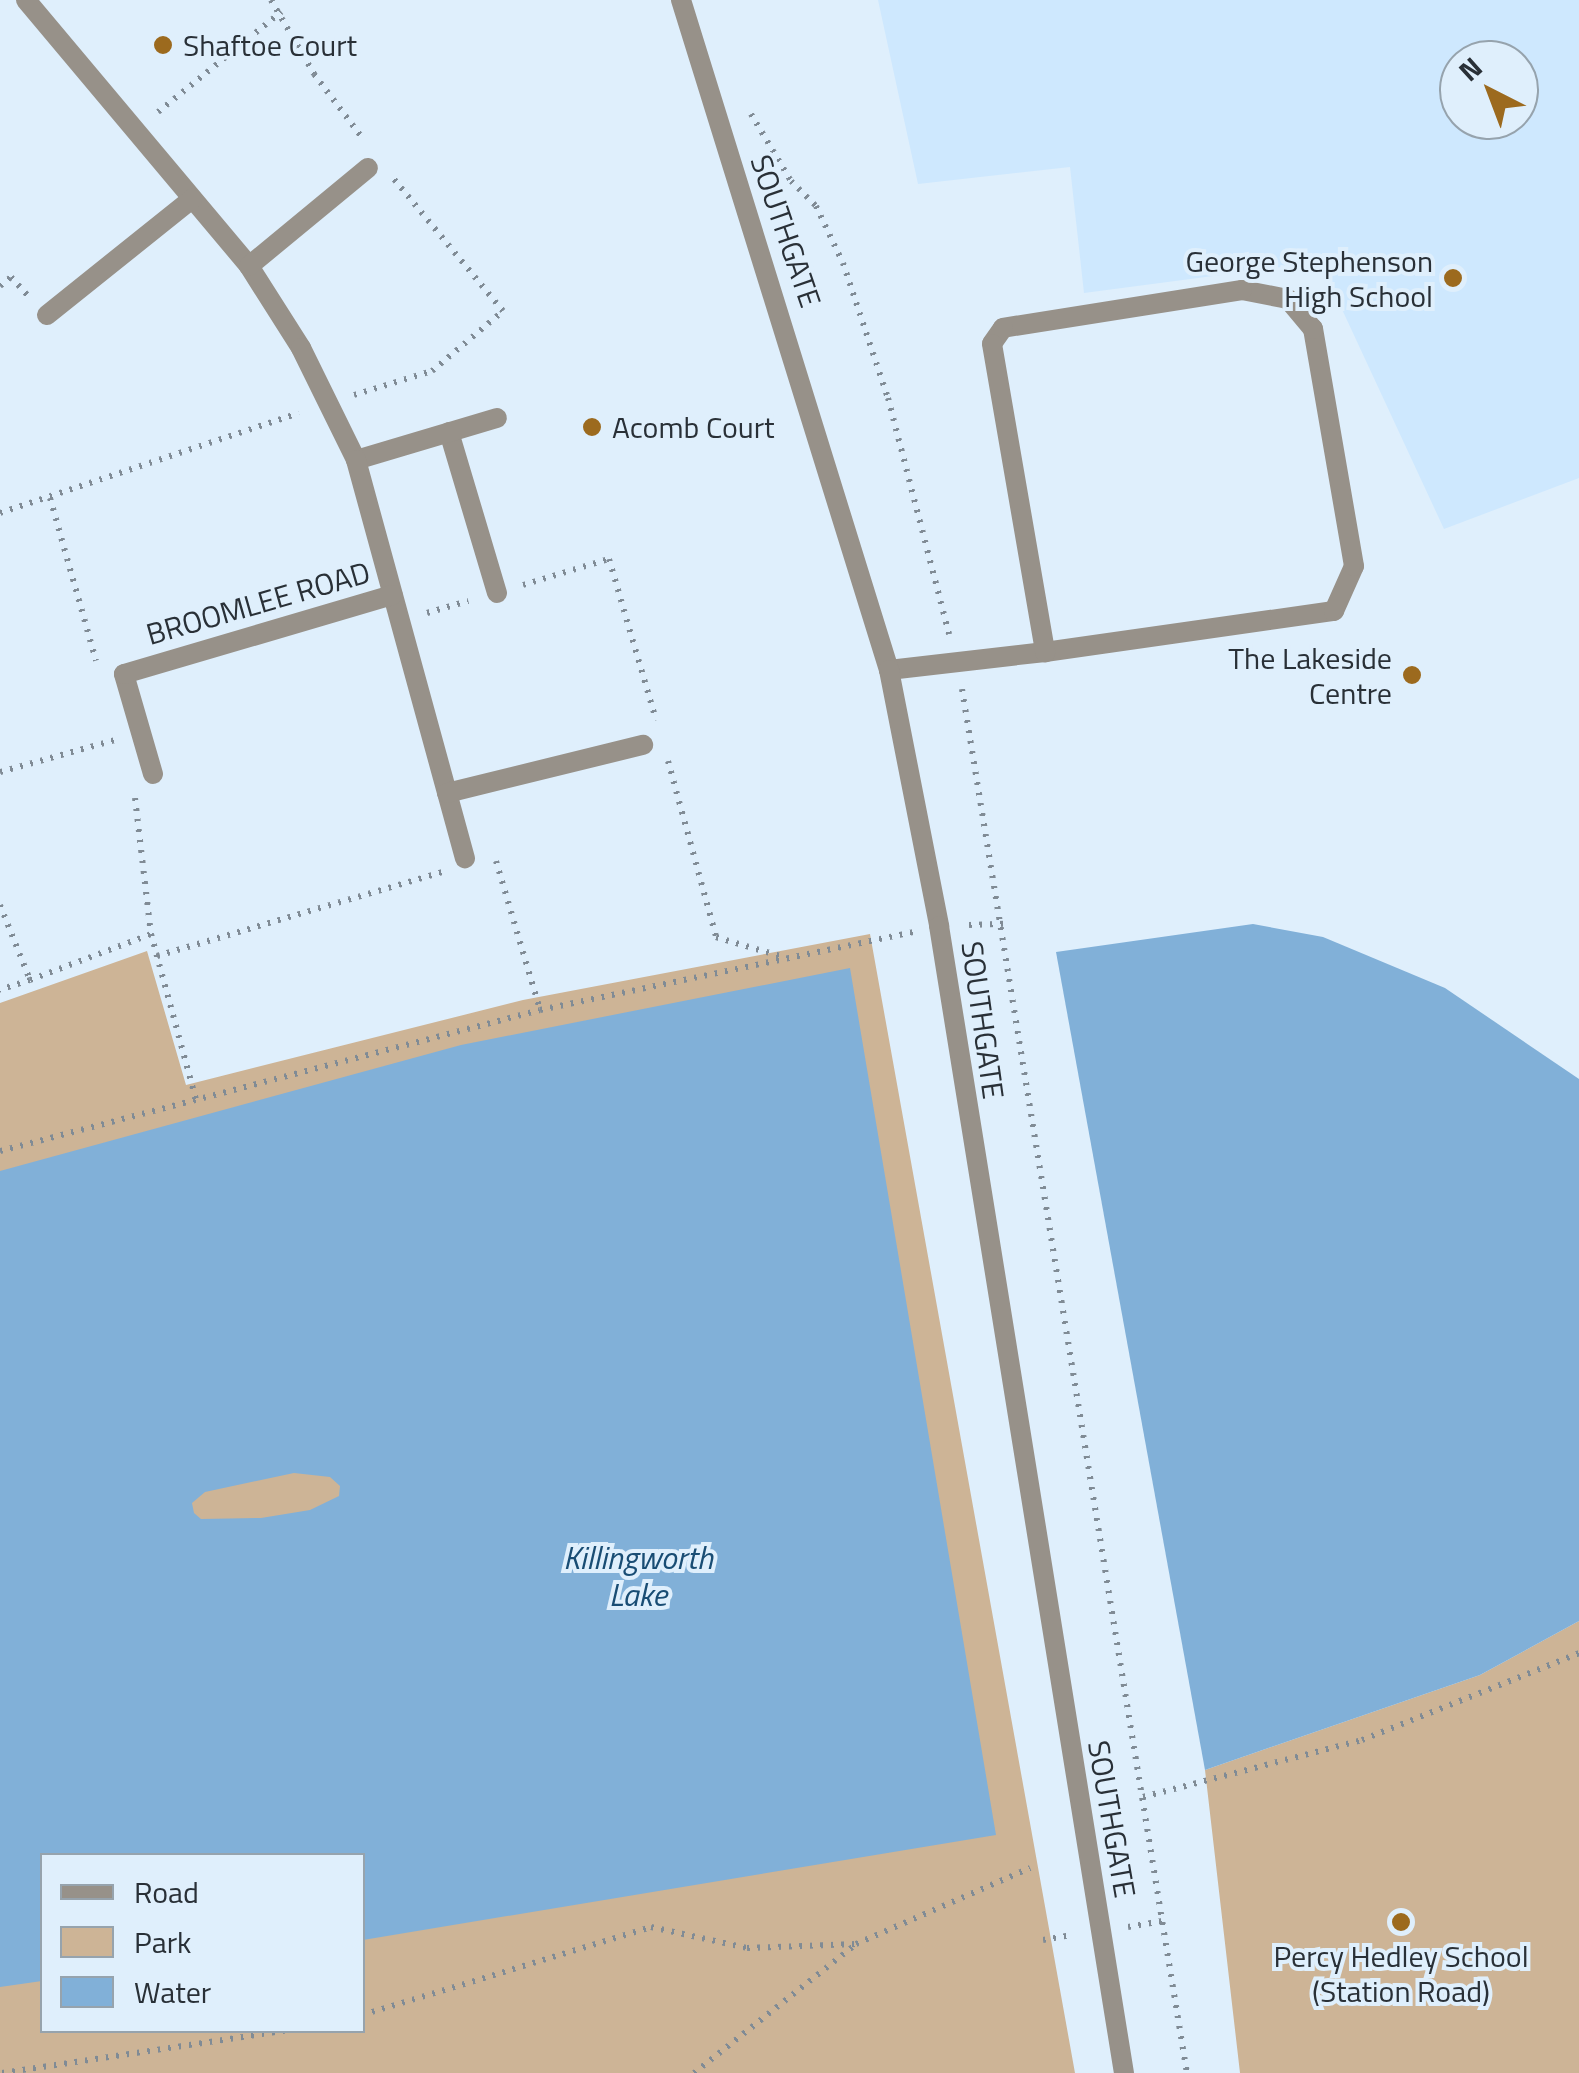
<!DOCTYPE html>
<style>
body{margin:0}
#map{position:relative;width:1579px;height:2073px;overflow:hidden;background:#dfeffc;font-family:"Titillium Web",sans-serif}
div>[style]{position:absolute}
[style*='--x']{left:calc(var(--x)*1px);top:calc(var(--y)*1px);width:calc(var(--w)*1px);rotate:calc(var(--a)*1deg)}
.built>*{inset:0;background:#cee8fe}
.green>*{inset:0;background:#cdb496}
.water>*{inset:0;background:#81b0d8}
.path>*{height:6px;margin-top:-3px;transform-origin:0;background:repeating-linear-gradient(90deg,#808b95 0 2.5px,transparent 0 10.5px)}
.service>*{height:20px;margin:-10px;padding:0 10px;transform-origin:10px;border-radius:10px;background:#979189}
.minor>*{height:20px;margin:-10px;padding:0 10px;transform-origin:10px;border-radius:10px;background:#979189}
.tertiary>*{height:20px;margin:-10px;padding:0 10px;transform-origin:10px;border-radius:10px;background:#979189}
.dots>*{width:28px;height:28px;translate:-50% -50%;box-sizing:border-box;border:5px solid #dfeffc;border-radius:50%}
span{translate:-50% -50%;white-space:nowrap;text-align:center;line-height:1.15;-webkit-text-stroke:8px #dfeffc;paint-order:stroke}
.poi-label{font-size:30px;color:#293037}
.left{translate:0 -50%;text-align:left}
.right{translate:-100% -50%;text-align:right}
.street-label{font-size:30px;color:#293037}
.water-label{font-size:32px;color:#194d74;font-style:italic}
.legend{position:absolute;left:40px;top:1853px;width:325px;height:180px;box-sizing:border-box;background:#dfeffc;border:2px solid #96a3ad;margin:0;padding:12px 18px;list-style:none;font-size:30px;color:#293037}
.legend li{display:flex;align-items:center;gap:20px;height:50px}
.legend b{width:50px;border:2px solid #96a3ad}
.north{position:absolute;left:1439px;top:40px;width:100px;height:100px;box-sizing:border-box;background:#dfeffc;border:2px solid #96a3ad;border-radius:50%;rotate:318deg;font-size:28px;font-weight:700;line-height:40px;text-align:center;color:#293037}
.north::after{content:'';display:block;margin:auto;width:35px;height:45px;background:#9c6a1e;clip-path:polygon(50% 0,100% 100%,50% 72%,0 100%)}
</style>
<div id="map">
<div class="built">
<div style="clip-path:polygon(evenodd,878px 0,1579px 0,1579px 478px,1444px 529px,1320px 262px,1084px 293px,1070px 167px,918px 184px,878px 0,1459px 60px,1519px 60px,1519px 120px,1459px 120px,1459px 60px)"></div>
</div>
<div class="green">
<div style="clip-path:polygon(evenodd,870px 934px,1075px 2073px,0 2073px,0 1003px,147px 951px,186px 1085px,523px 1000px,870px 934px,42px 1856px,362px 1856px,362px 2030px,42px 2030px,42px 1856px)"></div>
<div style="clip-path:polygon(1579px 1621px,1579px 2073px,1240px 2073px,1205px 1770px,1480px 1675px)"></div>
</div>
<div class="water">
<div style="clip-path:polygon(1253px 924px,1323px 937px,1445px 988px,1579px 1079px,1579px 1621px,1480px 1675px,1205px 1770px,1056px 952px)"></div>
<div style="clip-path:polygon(evenodd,850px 968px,996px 1835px,363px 1940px,362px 1856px,42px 1856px,42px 1981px,0 1987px,0 1171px,461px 1045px,850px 968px,294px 1473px,330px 1477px,340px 1486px,339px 1496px,310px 1510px,261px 1518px,201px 1519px,194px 1513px,192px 1503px,205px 1492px,294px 1473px)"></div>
</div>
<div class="path">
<div style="--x:271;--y:0;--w:86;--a:59.8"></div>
<div style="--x:314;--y:74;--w:83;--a:52.9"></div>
<div style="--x:158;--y:112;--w:159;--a:-39.1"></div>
<div style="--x:751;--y:114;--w:78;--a:59.2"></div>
<div style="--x:791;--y:181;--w:35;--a:45"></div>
<div style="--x:816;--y:206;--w:63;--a:64.7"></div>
<div style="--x:843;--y:263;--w:142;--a:71.6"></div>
<div style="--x:888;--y:398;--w:244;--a:75.5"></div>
<div style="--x:0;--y:286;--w:14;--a:-39"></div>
<div style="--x:11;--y:277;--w:25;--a:48"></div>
<div style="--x:354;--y:395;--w:82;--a:-17.1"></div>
<div style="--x:432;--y:371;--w:93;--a:-40.2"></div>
<div style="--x:503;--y:311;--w:173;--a:-129.6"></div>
<div style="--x:50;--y:498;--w:169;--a:74.2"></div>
<div style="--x:0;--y:513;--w:315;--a:-18.5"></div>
<div style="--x:523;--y:585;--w:90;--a:-16.8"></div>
<div style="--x:609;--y:559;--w:168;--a:73.7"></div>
<div style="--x:427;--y:613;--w:43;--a:-16.3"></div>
<div style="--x:962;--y:689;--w:1402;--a:80.77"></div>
<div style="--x:668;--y:761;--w:182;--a:74.7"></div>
<div style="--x:716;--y:937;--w:70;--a:16.6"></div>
<div style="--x:0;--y:772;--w:119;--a:-15.5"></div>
<div style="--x:135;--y:798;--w:137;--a:83.3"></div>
<div style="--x:151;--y:934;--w:172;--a:74.8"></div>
<div style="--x:496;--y:861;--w:155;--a:73.5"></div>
<div style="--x:0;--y:905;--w:81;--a:68.2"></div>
<div style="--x:30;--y:980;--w:32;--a:162"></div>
<div style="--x:969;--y:925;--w:35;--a:-2"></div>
<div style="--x:157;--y:956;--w:298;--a:-16.4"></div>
<div style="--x:30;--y:980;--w:129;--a:-20.8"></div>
<div style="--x:0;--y:1151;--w:558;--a:-14.63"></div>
<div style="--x:540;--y:1010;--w:381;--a:-11.8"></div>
<div style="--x:1143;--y:1797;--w:226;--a:-14.6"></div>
<div style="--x:1362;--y:1740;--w:234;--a:-21.8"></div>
<div style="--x:1128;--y:1927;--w:35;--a:-10"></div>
<div style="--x:1043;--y:1940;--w:28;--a:-10"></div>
<div style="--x:362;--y:2015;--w:302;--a:-16.9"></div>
<div style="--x:651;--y:1927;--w:98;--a:12.3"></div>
<div style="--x:747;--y:1948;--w:109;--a:-2.1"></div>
<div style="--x:856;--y:1944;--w:190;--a:-23.6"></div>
<div style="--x:2;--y:2073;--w:290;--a:-8.5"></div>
<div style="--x:694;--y:2073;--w:206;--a:-38.5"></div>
</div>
<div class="service">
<div style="--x:449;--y:432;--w:168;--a:73.4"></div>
<div style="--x:356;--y:460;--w:147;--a:-16.6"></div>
<div style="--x:889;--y:670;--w:157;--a:-6.6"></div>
<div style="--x:1045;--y:652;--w:292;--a:-8.1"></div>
<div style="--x:1334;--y:611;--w:49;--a:-66"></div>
<div style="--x:1354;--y:566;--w:241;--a:-99.8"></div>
<div style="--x:1313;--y:329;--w:39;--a:-130"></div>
<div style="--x:1288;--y:299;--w:47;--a:-168.9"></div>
<div style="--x:1242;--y:290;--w:242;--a:171"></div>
<div style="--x:1003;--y:328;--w:19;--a:125"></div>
<div style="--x:992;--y:344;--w:313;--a:80.2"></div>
</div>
<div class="minor">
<div style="--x:26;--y:0;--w:347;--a:50"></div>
<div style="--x:249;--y:266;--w:97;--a:57.6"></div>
<div style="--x:301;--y:348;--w:125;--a:63.8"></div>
<div style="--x:356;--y:460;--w:413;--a:74.7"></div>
<div style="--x:249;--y:266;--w:154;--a:-39.5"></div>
<div style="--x:47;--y:315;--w:186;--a:-38.7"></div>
<div style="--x:153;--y:774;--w:104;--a:-106.2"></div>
<div style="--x:124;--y:674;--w:280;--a:-16.4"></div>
<div style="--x:447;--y:793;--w:202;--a:-13.8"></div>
</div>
<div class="tertiary">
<div style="--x:681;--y:0;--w:702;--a:72.75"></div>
<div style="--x:889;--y:670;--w:261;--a:78.9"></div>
<div style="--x:939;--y:926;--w:1162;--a:80.84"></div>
</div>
<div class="dots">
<div style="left:163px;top:45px;background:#9c6a1e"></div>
<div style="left:1453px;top:278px;background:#9c6a1e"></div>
<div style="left:592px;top:427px;background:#9c6a1e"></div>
<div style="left:1412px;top:675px;background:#9c6a1e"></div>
<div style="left:1401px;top:1922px;background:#9c6a1e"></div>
</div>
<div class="poi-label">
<span class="left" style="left:183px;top:45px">Shaftoe Court</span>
<span class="right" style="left:1433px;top:278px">George Stephenson<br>High School</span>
<span class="left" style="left:612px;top:427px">Acomb Court</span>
<span class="right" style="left:1392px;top:675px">The Lakeside<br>Centre</span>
<span style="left:1401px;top:1973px">Percy Hedley School<br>(Station Road)</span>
</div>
<div class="street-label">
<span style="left:786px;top:231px;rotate:71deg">SOUTHGATE</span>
<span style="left:258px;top:603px;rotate:-16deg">BROOMLEE ROAD</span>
<span style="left:983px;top:1020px;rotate:82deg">SOUTHGATE</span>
<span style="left:1112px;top:1819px;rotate:80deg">SOUTHGATE</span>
</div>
<div class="water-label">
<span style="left:638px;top:1576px">Killingworth<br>Lake</span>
</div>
<ul class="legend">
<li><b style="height:12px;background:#979189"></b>Road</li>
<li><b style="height:28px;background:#cdb496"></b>Park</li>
<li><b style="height:28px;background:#81b0d8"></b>Water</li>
</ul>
<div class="north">N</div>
</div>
